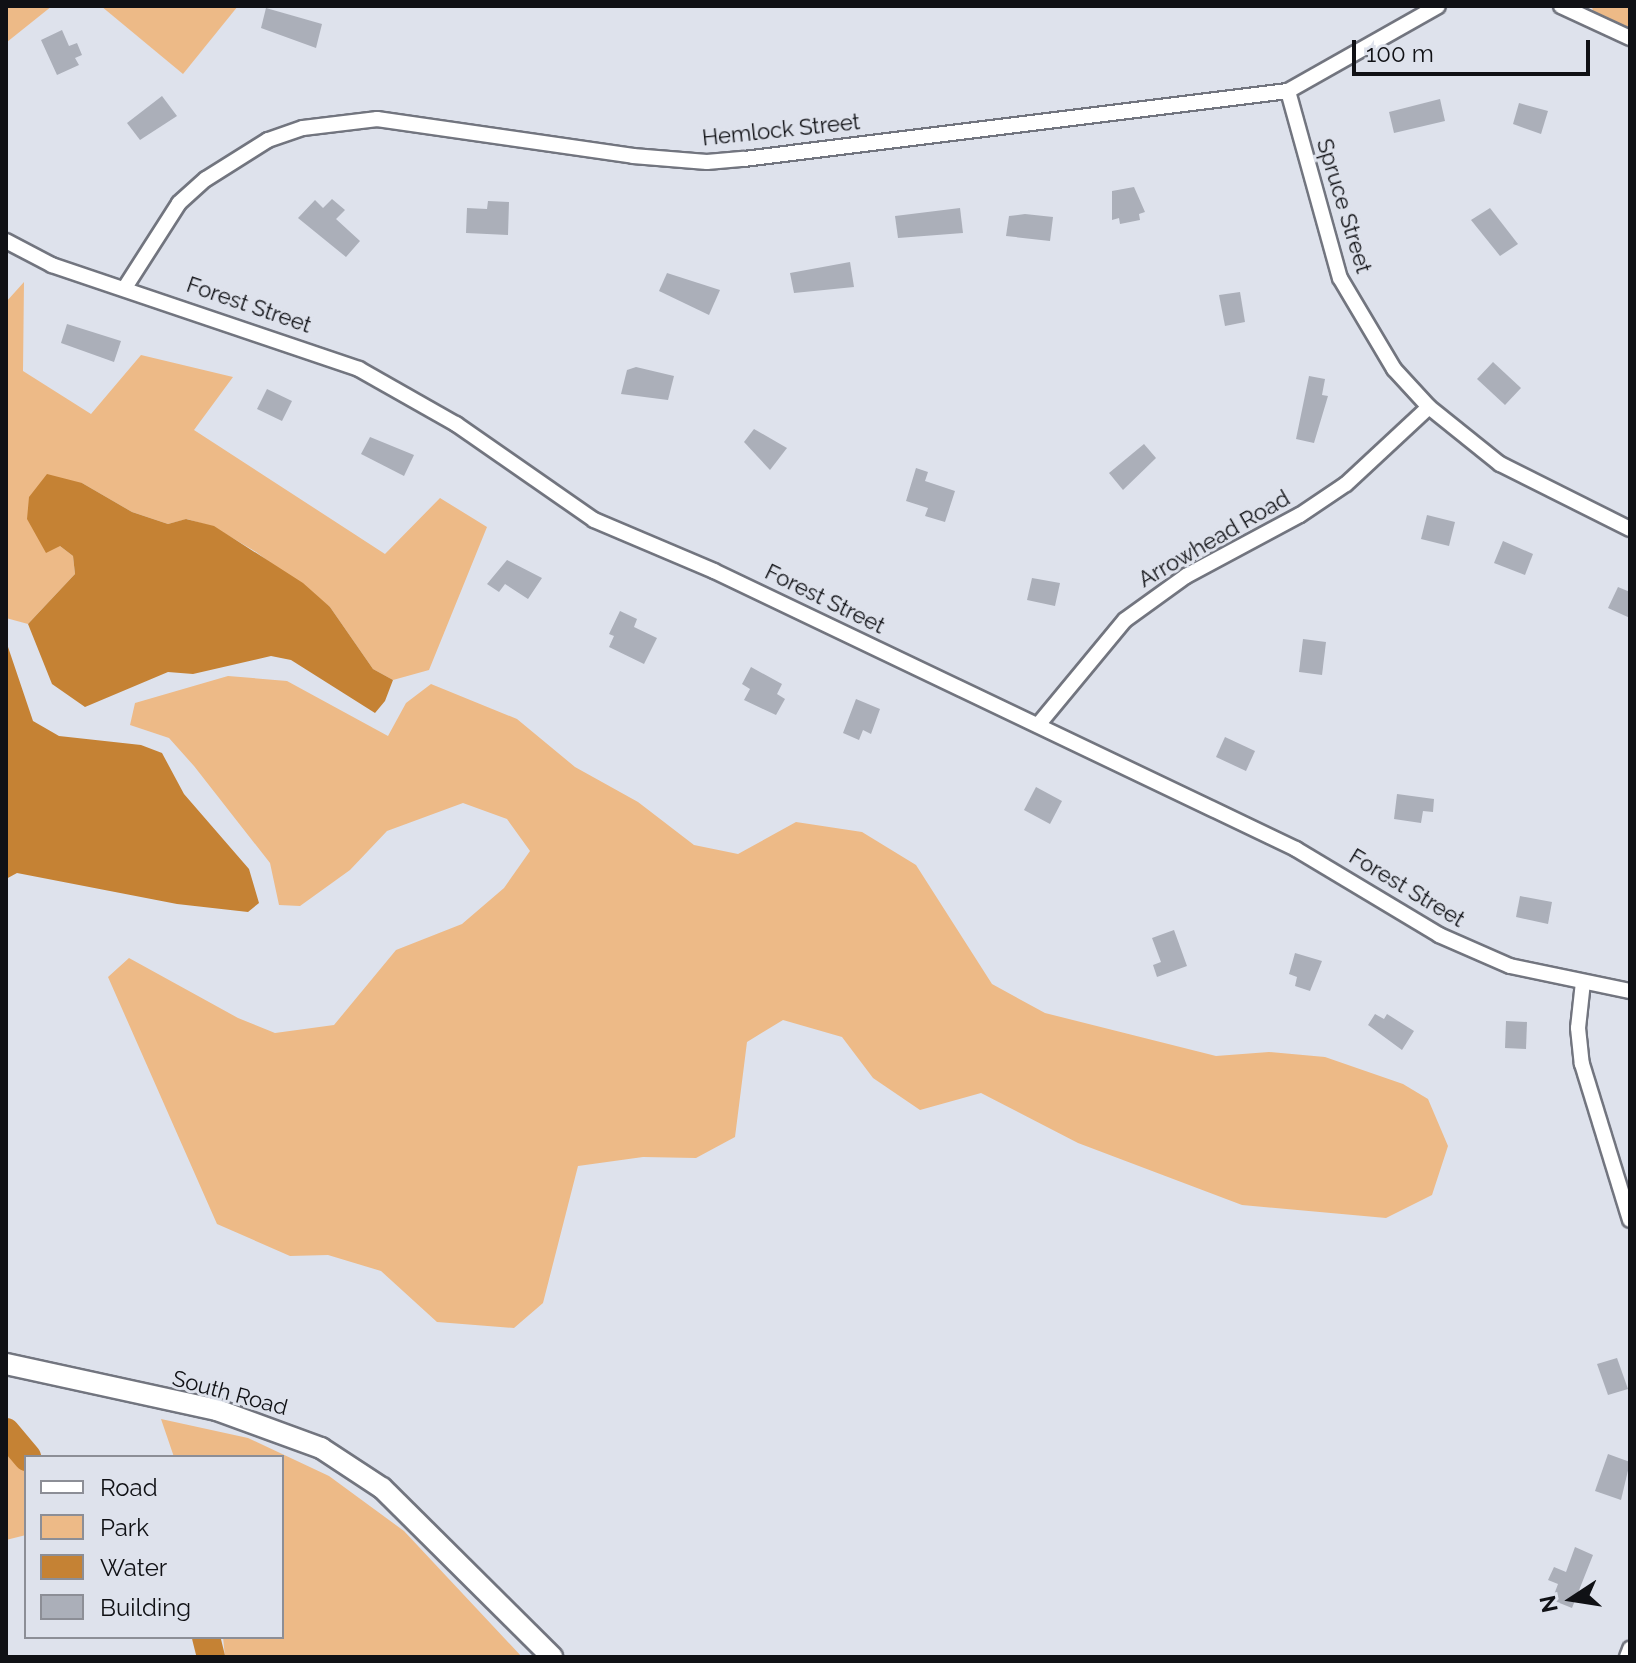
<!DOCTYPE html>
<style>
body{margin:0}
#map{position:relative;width:1636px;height:1663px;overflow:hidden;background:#dee2ec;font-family:Raleway,sans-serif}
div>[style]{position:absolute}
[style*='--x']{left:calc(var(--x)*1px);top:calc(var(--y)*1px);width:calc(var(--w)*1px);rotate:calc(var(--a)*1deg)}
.green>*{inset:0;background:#edba87}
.water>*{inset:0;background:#c58234}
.river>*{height:28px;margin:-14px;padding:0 14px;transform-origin:14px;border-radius:14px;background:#c58234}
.building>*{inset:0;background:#abafb9}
.roads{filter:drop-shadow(2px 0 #72757f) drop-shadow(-2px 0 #72757f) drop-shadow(0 2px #72757f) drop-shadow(0 -2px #72757f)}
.street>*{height:14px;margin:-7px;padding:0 7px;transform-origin:7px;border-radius:7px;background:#fff}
.secondary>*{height:20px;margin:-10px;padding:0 10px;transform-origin:10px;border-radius:10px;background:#fff}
span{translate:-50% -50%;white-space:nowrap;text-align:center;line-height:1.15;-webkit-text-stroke:6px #dee2ec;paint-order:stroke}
.street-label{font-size:22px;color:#101115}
.frame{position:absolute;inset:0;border:8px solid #101115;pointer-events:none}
.legend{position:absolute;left:24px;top:1455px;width:260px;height:184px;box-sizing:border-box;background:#dee2ec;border:2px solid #8c8e96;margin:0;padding:10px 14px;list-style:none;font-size:24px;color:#101115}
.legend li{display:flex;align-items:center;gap:16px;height:40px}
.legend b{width:40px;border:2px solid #8c8e96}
.north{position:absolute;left:1532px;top:1559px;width:80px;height:80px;-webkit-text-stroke:6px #dee2ec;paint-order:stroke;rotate:258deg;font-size:22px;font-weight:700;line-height:32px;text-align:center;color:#101115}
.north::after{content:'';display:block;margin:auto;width:28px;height:36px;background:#101115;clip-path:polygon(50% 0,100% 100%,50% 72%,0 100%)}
.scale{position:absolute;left:1352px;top:40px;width:238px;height:36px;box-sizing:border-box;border:4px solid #101115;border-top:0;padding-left:10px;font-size:24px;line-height:28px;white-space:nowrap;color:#101115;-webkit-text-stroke:6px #dee2ec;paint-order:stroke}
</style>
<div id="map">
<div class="green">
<div style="clip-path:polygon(6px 6px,52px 6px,7px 42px)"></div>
<div style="clip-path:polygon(101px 6px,238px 6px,183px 74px)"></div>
<div style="clip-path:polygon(1592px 6px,1630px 6px,1630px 28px,1593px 13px)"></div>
<div style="clip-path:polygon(24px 282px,23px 371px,91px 414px,141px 355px,233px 377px,194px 430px,385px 554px,440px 498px,487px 527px,429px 670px,393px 680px,373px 669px,330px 607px,256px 552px,214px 527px,187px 519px,168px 524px,132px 512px,82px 483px,60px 546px,73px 556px,75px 574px,28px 624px,6px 618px,6px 302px)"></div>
<div style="clip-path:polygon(228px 676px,287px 681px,388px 736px,406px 703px,431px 684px,517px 719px,575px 767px,638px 802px,694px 845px,738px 854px,796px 822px,862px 832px,916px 865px,992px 984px,1045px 1013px,1216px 1056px,1269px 1052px,1325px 1057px,1403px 1084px,1428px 1099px,1448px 1146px,1432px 1195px,1386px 1218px,1242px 1205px,1078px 1143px,981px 1093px,920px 1110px,873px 1078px,842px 1037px,783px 1020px,747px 1042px,735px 1137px,696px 1158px,643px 1157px,578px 1166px,543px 1303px,514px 1328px,437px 1322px,381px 1271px,328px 1255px,290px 1256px,217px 1224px,108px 977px,129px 958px,238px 1018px,275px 1033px,334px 1025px,396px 950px,462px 924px,504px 888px,530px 851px,507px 819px,463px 803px,387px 831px,350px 870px,300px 906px,279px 905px,270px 863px,194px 766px,169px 738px,130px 725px,135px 703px)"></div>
<div style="clip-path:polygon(161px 1419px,248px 1438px,329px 1476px,404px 1531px,522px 1657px,225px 1657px,223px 1637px,282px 1637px,282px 1457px,174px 1457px)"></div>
<div style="clip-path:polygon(6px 1444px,26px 1458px,26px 1535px,6px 1540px)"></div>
</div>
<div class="water">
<div style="clip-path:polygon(47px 474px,82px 483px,132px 512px,168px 524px,186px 519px,214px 526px,303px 583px,330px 607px,373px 669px,393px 680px,385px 701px,375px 713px,291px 660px,271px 656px,193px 674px,168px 672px,85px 707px,52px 684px,28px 624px,75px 574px,73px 556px,60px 546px,46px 553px,27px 519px,29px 497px)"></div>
<div style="clip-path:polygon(6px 641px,33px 721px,59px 736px,141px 745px,162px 753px,184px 794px,249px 869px,259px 903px,248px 912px,177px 904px,17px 873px,6px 879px)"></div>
</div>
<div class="river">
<div style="--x:6;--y:1432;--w:33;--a:50"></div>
<div style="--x:206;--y:1637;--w:21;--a:76"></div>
</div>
<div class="building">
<div style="clip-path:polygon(266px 8px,322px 24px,316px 48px,261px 28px)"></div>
<div style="clip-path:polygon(62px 30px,69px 46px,77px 43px,82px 55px,75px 58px,79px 65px,57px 75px,41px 40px)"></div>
<div style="clip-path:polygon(162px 96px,177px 116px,140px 140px,127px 123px)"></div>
<div style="clip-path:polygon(1440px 99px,1445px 121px,1394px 133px,1389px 112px)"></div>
<div style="clip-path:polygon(1519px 103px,1548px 111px,1541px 134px,1513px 124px)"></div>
<div style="clip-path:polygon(1134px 187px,1145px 212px,1139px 214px,1140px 220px,1120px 224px,1119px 218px,1112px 220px,1112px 191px)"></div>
<div style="clip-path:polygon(332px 199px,345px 210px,336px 219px,360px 241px,346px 257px,298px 218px,315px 200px,323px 208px)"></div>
<div style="clip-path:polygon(488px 201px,509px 202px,508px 235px,466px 233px,467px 208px,487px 209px)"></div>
<div style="clip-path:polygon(960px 208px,963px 233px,898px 238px,895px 216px)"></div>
<div style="clip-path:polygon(1490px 208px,1518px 244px,1500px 256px,1471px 220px)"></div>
<div style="clip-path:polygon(1025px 214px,1053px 217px,1050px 241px,1006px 236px,1009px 216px)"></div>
<div style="clip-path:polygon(850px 262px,854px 287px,794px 293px,790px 273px)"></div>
<div style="clip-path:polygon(667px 273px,720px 290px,709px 315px,659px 291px)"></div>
<div style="clip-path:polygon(1240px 292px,1245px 322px,1225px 326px,1219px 295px)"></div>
<div style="clip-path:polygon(67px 324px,121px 341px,114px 362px,61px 343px)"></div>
<div style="clip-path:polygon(1493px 362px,1521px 388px,1505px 405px,1477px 379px)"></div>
<div style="clip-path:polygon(636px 367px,674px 376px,668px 400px,621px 394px,627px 370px)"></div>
<div style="clip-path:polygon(1309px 376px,1325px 379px,1322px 395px,1328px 396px,1314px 443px,1296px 439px)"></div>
<div style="clip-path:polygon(267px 389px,292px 401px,282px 421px,257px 409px)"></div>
<div style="clip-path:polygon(754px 429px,787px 448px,770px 470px,744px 442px)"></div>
<div style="clip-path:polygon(370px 437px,414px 455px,404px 476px,361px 454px)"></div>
<div style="clip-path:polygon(1144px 444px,1156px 458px,1123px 490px,1109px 473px)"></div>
<div style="clip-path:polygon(916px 468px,928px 472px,925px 481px,955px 491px,945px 522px,925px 516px,928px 508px,906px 501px)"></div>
<div style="clip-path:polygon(1427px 515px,1455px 522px,1449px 546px,1421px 539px)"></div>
<div style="clip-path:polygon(1503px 541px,1533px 554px,1525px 575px,1494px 563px)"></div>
<div style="clip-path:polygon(507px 560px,542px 578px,528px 599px,505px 584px,499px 592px,487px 584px)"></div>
<div style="clip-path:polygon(1032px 578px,1060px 583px,1055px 606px,1027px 600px)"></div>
<div style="clip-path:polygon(1618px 587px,1630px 592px,1630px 618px,1608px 608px)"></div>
<div style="clip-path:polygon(620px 611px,637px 619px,634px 627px,657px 638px,644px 664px,609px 647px,614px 636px,609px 634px)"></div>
<div style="clip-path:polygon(1303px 639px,1326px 642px,1322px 675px,1299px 672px)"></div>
<div style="clip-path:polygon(751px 667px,782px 684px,777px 694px,785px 699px,776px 715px,744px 700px,750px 689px,742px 684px)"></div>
<div style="clip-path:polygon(856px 699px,880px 709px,871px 734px,863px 730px,859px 740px,843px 733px)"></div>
<div style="clip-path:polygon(1225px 737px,1255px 751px,1246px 771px,1216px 757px)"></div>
<div style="clip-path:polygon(1036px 787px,1062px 801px,1050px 824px,1024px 810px)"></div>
<div style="clip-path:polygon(1397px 794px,1434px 799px,1433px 812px,1423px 811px,1421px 823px,1394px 819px)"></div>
<div style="clip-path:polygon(1520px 896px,1552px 902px,1548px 924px,1516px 917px)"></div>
<div style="clip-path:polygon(1174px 930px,1187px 966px,1157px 977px,1153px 965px,1161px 962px,1152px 938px)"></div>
<div style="clip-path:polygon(1295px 953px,1322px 961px,1310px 991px,1295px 986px,1297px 977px,1289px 974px)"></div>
<div style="clip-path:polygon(1375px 1014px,1384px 1019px,1387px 1014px,1414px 1031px,1402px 1050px,1368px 1025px)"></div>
<div style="clip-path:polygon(1506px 1021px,1527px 1022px,1526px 1049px,1505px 1048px)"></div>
<div style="clip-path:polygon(1617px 1358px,1628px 1389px,1608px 1395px,1597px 1364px)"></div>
<div style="clip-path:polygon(1608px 1454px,1630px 1462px,1621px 1500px,1595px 1491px)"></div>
<div style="clip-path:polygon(1575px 1547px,1593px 1555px,1572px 1608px,1552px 1600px,1558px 1584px,1548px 1580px,1554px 1567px,1566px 1572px)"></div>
</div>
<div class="roads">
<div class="street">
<div style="--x:1561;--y:6;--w:76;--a:24.9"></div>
<div style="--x:1288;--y:91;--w:194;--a:74.5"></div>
<div style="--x:1340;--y:278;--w:106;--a:59.3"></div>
<div style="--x:1394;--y:369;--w:52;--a:47.4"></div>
<div style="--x:1429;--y:407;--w:91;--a:38.8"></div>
<div style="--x:1500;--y:464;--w:145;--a:26.6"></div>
<div style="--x:6;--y:241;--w:52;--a:27.6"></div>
<div style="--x:52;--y:265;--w:324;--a:18.7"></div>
<div style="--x:359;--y:369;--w:112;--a:29.6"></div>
<div style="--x:456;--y:424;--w:168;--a:34.8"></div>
<div style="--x:594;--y:520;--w:130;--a:23"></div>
<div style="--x:714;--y:571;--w:645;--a:25.53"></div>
<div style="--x:1296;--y:849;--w:167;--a:31"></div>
<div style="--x:1439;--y:935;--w:77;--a:23.6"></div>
<div style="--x:1510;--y:966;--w:123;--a:11.8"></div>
<div style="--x:126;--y:286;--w:98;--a:-57.4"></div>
<div style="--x:179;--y:203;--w:36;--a:-42"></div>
<div style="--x:206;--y:179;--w:73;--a:-32.2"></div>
<div style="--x:268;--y:140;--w:37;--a:-19"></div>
<div style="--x:303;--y:128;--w:75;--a:-6.9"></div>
<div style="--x:377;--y:119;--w:259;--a:8.2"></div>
<div style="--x:633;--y:156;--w:74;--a:4.6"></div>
<div style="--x:707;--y:162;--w:37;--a:-5"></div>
<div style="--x:744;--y:159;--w:548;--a:-7.13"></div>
<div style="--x:1288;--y:91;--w:172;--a:-29.5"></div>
<div style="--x:1038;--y:725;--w:136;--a:-50.4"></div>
<div style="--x:1125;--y:620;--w:75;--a:-35.8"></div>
<div style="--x:1186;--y:576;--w:129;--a:-28.2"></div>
<div style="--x:1300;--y:515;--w:55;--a:-34"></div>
<div style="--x:1346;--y:484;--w:113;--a:-42.9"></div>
<div style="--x:1583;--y:982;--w:46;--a:96.2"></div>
<div style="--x:1578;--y:1028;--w:36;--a:84"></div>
<div style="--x:1582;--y:1064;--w:163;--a:72.9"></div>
<div style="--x:1627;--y:1657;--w:9;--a:-69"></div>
</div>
<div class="secondary">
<div style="--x:6;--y:1364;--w:216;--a:12.3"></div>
<div style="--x:217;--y:1410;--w:111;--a:20.1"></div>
<div style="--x:321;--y:1448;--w:73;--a:33.3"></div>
<div style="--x:382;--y:1488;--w:240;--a:44.8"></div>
</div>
</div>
<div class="street-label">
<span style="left:781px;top:130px;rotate:-6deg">Hemlock Street</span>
<span style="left:1344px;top:206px;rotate:73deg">Spruce Street</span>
<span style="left:249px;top:305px;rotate:19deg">Forest Street</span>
<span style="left:1214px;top:539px;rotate:-30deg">Arrowhead Road</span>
<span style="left:825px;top:599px;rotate:26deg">Forest Street</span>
<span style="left:1407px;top:888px;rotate:31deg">Forest Street</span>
<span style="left:230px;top:1393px;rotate:15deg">South Road</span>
</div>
<div class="frame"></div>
<ul class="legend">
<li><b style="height:10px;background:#fff"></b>Road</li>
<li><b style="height:22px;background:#edba87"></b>Park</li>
<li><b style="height:22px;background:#c58234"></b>Water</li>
<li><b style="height:22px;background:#abafb9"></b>Building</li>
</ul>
<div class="north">N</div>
<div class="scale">100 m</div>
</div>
